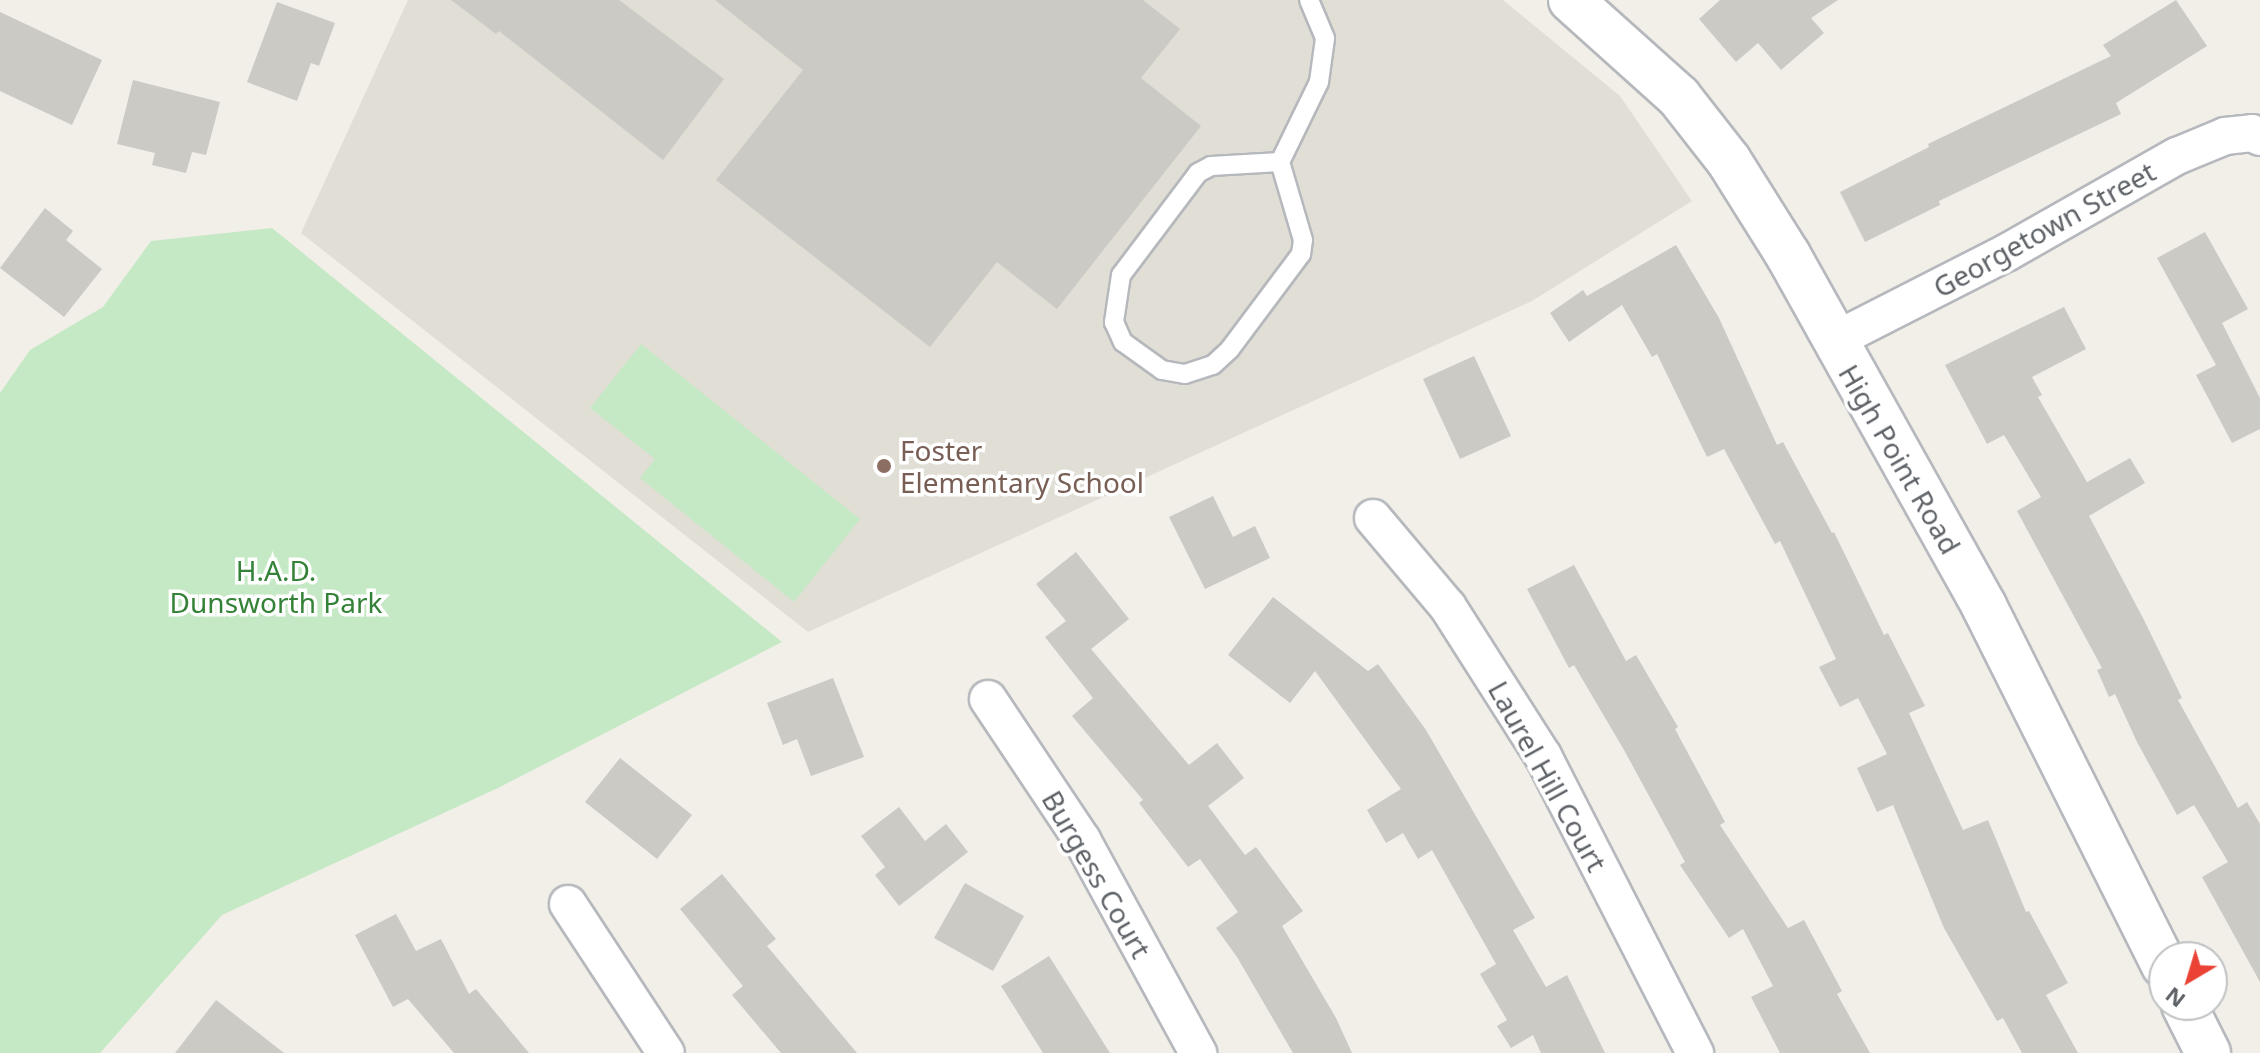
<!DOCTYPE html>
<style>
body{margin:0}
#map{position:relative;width:2260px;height:1053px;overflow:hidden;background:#f1efe8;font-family:"Noto Sans",sans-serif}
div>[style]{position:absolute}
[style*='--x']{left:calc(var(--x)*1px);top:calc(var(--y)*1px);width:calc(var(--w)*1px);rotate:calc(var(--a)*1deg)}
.education>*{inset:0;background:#e1ded6}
.green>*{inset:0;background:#c5e8c5}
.building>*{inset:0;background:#cccac5}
.roads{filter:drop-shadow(2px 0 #b5b8bc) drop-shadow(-2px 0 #b5b8bc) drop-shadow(0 2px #b5b8bc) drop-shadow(0 -2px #b5b8bc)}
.service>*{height:18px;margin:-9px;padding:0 9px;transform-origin:9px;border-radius:9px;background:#fff}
.minor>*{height:36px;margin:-18px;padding:0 18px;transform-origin:18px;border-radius:18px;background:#fff}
.tertiary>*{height:44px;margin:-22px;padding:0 22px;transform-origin:22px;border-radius:22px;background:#fff}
.dots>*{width:22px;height:22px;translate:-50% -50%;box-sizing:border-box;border:4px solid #fff;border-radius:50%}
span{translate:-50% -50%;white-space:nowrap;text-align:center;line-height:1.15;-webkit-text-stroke:7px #fff;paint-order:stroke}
.street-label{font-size:28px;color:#5f6368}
.education-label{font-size:28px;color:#785e54}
.left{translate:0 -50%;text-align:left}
.park-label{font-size:28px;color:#348238}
.north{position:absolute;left:2148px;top:941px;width:80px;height:80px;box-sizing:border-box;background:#fff;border:2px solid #bfc1c3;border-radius:50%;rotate:218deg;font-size:22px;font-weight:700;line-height:32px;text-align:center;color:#5f6368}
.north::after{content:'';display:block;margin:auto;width:28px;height:36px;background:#ea4335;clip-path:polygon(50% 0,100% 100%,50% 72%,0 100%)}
</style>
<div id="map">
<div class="education">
<div style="clip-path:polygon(408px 0,1503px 0,1620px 96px,1692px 201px,1532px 301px,808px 632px,301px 233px)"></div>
</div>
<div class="green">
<div style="clip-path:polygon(272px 228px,782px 642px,498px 788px,222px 915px,100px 1053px,0 1053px,0 393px,30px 350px,103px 307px,151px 241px)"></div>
<div style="clip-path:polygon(641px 344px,860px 519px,794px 602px,640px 478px,655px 459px,590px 408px)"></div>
</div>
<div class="building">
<div style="clip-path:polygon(451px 0,619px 0,724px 79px,663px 160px,499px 31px,496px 34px)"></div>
<div style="clip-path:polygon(715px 0,1143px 0,1180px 29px,1141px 78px,1201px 126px,1057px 309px,997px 262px,930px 347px,716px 180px,803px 70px)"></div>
<div style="clip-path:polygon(1720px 0,1838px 0,1811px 18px,1824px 33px,1781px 70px,1758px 43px,1736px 62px,1699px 19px)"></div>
<div style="clip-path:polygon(2176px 0,2207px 46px,2116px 103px,2121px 114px,1939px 201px,1940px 205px,1865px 242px,1840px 192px,1929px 147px,1928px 144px,2111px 56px,2103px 45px)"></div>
<div style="clip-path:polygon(277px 2px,335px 23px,319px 66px,311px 63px,297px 101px,247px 82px)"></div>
<div style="clip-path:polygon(0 12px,102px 60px,72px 125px,0 91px)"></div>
<div style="clip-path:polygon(133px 80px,220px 102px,206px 155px,192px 152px,186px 173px,152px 165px,155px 153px,117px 144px)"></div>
<div style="clip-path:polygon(45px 208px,73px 231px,66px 240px,102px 269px,64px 317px,0 268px)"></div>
<div style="clip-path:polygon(2205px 232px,2248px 309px,2222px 323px,2260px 398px,2260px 429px,2232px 443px,2196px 375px,2216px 365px,2157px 258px)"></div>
<div style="clip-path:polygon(1676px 245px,1719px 318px,1777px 445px,1783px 442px,1832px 533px,1834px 532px,1884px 635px,1888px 633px,1925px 706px,1909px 713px,1963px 830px,1988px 820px,2026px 912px,2029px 911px,2068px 983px,2046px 995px,2078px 1053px,2022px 1053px,2003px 1018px,1997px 1021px,1944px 928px,1893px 805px,1877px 812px,1857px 768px,1887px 754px,1858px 698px,1840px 707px,1819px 667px,1836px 659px,1780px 541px,1775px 544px,1724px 449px,1707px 457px,1657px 354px,1652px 357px,1622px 305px,1569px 342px,1550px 313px,1583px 290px,1587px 296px)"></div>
<div style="clip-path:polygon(2064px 307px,2086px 349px,2032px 377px,2042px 395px,2038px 397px,2087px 482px,2130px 458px,2145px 483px,2089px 516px,2144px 620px,2182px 698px,2178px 700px,2238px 808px,2247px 802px,2260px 824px,2260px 982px,2202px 877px,2228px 862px,2194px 805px,2177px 815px,2137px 742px,2115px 694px,2109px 697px,2097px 670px,2102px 668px,2017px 511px,2041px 497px,2004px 435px,1987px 444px,1945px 365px)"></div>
<div style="clip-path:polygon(1474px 356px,1511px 436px,1460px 459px,1423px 379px)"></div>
<div style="clip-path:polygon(1213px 496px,1233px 537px,1255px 526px,1270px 558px,1205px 589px,1169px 517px)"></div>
<div style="clip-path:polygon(1076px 552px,1129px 619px,1091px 649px,1189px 765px,1217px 743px,1244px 778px,1208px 806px,1245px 855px,1256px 847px,1303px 911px,1282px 926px,1336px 1018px,1352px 1053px,1293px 1053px,1237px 957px,1216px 928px,1238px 912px,1200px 859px,1188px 867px,1139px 803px,1143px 800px,1072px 716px,1093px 698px,1045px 637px,1066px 621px,1036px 584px)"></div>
<div style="clip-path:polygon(1574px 565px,1626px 661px,1636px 655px,1678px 727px,1675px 729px,1725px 822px,1720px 825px,1788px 928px,1804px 920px,1842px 991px,1837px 994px,1870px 1053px,1780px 1053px,1751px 997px,1773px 986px,1743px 929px,1729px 938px,1680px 865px,1685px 862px,1624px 750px,1574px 665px,1569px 668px,1527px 589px)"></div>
<div style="clip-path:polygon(1273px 597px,1368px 671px,1378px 664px,1426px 730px,1535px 918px,1513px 930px,1546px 987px,1567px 975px,1605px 1053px,1541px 1053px,1533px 1035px,1511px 1048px,1497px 1026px,1507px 1020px,1480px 974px,1496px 964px,1432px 850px,1418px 859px,1403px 833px,1386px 843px,1367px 810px,1401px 789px,1315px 671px,1290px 703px,1228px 655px)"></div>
<div style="clip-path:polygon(833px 678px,864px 757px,811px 776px,797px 739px,783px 745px,767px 703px)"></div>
<div style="clip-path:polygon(620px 758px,692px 815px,657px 859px,585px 802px)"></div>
<div style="clip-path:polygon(899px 807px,925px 841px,946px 824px,968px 852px,899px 906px,875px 875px,885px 867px,861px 836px)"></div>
<div style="clip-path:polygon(722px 874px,776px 939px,767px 946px,857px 1053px,781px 1053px,732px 995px,743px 986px,680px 909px)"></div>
<div style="clip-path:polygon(965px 883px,1024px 916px,993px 971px,934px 938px)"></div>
<div style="clip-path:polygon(396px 914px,416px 951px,441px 939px,469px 994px,476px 989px,529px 1053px,454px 1053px,408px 999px,393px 1007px,355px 935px)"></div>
<div style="clip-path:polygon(1049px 956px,1110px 1053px,1043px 1053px,1001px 986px)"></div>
<div style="clip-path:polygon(216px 1000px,284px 1053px,175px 1053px)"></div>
</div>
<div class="roads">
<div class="service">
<div style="--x:1280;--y:162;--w:69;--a:176.7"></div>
<div style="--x:1211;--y:166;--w:15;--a:152"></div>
<div style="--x:1198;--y:173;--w:128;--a:127"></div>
<div style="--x:1121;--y:275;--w:48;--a:98.5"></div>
<div style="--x:1114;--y:322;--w:22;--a:66"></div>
<div style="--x:1123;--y:342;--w:48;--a:35.7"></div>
<div style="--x:1162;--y:370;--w:23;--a:10"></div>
<div style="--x:1185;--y:374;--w:29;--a:-18"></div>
<div style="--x:1213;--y:365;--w:23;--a:-43"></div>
<div style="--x:1230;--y:349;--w:119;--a:-53.2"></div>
<div style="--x:1301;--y:254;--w:14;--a:-82"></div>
<div style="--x:1303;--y:240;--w:81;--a:-106.4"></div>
<div style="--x:1280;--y:162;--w:89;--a:-64"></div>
<div style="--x:1319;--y:82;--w:44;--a:-82.2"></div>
<div style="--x:1325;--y:38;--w:41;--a:-112.8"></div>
</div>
<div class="minor">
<div style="--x:1833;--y:341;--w:194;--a:-27"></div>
<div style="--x:2006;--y:253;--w:197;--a:-29.6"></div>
<div style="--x:2177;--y:156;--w:52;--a:-22.6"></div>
<div style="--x:2225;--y:136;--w:27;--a:-6"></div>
<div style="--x:2252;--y:133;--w:9;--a:27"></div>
<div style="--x:1373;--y:518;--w:116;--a:49.9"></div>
<div style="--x:1448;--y:607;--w:177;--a:57.5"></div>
<div style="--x:1543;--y:756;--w:334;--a:62.9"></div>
<div style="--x:988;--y:699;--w:169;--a:56.3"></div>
<div style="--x:1082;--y:840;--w:243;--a:61.4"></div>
<div style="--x:568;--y:904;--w:178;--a:56.7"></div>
</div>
<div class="tertiary">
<div style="--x:1571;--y:0;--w:145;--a:41.9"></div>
<div style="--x:1679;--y:97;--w:81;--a:52"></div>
<div style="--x:1729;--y:161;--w:111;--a:57.9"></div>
<div style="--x:1788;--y:255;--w:402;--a:60.8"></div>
<div style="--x:1984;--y:606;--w:402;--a:63.4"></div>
<div style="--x:2184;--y:1005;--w:54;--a:63.4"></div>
</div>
</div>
<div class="dots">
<div style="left:884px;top:466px;background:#8d6e63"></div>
</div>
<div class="street-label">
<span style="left:2044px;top:229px;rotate:-29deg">Georgetown Street</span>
<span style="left:1900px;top:459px;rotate:60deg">High Point Road</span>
<span style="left:1548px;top:776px;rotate:61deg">Laurel Hill Court</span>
<span style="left:1097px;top:874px;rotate:60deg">Burgess Court</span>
</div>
<div class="education-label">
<span class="left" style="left:900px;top:466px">Foster<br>Elementary School</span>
</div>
<div class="park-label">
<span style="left:276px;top:586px">H.A.D.<br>Dunsworth Park</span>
</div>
<div class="north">N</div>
</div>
